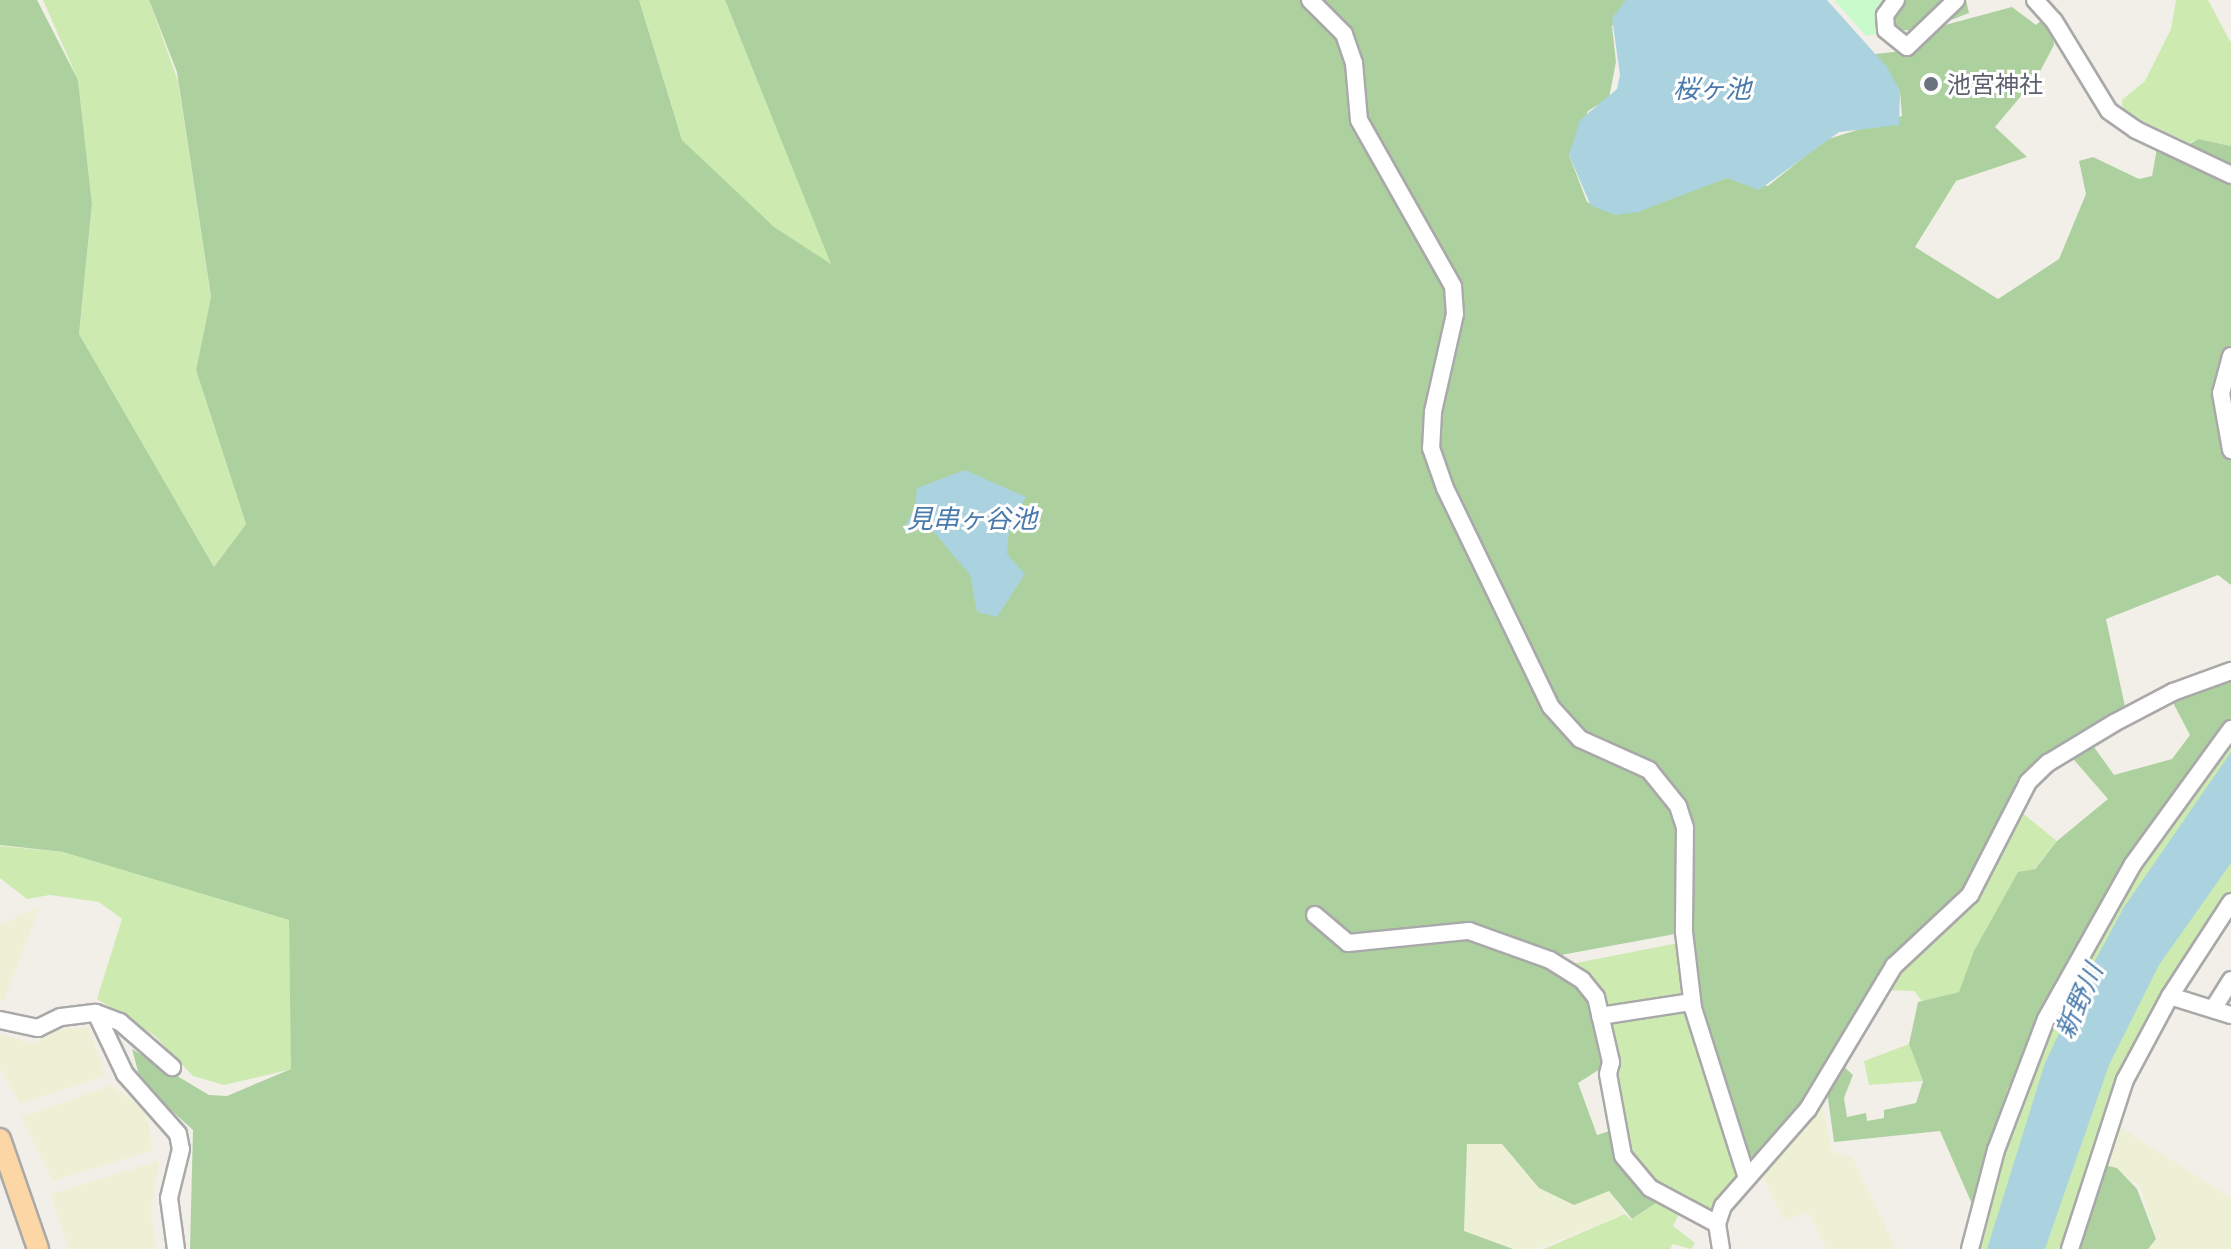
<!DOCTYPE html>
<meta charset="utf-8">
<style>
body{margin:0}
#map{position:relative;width:2231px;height:1249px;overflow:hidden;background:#f2efe9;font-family:Manrope,"Noto Sans JP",sans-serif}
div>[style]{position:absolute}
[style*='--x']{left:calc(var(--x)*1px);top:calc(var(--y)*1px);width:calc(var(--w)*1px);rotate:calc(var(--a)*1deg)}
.farmland>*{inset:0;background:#eef0d5}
.grass>*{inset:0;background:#cdebb0}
.forest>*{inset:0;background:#add19e}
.park>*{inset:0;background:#c8facc}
.water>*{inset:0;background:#aad3df}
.roads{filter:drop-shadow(2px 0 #a9a9a9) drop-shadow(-2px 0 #a9a9a9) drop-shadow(0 2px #a9a9a9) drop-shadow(0 -2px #a9a9a9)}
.minor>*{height:16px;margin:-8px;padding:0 8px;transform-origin:8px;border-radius:8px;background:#fff}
.major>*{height:20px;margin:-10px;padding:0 10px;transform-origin:10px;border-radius:10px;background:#fcd6a4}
.dots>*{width:22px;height:22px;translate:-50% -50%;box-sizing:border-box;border:4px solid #fff;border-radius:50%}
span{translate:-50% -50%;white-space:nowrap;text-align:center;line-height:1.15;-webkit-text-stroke:6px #fff;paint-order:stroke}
.worship-label{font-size:24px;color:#5b616d}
.left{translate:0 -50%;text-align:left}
.water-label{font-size:26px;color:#4a7aab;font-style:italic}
</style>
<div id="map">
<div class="farmland">
<div style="clip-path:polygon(40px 906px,4px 1001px,0 1000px,0 925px)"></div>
<div style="clip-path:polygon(89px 1027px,106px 1076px,20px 1104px,0 1068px,0 1034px,33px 1043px,59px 1029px)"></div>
<div style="clip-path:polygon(111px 1085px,146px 1110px,153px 1150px,53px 1181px,21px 1117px)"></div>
<div style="clip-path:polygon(1822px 1102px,1832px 1152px,1852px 1157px,1896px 1249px,1827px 1249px,1808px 1212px,1784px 1221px,1762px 1175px)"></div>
<div style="clip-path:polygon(2112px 1122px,2231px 1198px,2231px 1249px,2148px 1249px,2156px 1239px,2140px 1187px,2117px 1169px,2099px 1164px)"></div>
<div style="clip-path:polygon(1467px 1144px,1502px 1144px,1539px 1188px,1609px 1190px,1625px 1214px,1537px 1249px,1515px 1249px,1464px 1232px)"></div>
<div style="clip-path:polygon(159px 1161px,151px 1212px,157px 1249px,69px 1249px,50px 1194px)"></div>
</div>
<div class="grass">
<div style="clip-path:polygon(43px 0,149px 0,178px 81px,211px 298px,196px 370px,246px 524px,214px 567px,79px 334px,92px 204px,78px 80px)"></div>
<div style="clip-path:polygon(639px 0,725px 0,833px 265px,781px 235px,682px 140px)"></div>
<div style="clip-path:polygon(2176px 0,2208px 0,2231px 43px,2231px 146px,2198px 139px,2189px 143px,2123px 112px,2122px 100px,2145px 81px,2171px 29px)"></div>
<div style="clip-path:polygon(2231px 740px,2231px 901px,2125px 1080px,2063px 1249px,1973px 1249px,2044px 1022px,2146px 846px)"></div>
<div style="clip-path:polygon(2015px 807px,2057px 841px,1994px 918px,1959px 992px,1922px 1001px,1914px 991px,1877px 990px)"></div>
<div style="clip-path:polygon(0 846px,63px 852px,289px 920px,292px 1069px,224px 1085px,193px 1076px,155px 1036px,97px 999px,122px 919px,99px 902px,50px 895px,27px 899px,0 878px)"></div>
<div style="clip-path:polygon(1678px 943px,1745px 1170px,1709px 1213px,1641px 1179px,1627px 1142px,1611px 1062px,1561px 966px)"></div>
<div style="clip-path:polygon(1909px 1044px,1923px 1081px,1869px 1085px,1864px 1061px)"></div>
<div style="clip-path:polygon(1659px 1201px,1681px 1211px,1673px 1226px,1695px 1243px,1691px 1249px,1673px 1244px,1670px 1249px,1544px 1249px,1625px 1214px,1631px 1220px)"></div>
</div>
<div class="forest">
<div style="clip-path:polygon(0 0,37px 0,78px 80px,92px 204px,79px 334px,214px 567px,246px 524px,196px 370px,211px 297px,177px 72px,149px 0,639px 0,682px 140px,774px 227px,831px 264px,725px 0,1630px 0,1612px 26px,1616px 62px,1609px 98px,1588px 111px,1569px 155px,1587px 202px,1616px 215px,1727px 178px,1768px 186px,1825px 140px,1902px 116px,1900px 91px,1875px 54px,1912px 50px,1934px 28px,2012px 7px,2036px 25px,2043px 19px,2053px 35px,2054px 45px,2037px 77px,1995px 127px,2027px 157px,1956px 181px,1915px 247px,1998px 299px,2059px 259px,2086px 194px,2079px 161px,2093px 157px,2139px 179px,2152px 176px,2160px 131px,2188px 145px,2198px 139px,2231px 146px,2231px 585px,2218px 575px,2106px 619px,2126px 711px,2089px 740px,2114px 775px,2172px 759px,2190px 735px,2171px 699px,2231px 675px,2231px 730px,2069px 974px,2008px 1088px,1972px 1204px,1940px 1131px,1834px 1142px,1827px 1091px,1842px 1065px,1853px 1075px,1844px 1098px,1847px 1117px,1866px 1113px,1867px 1121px,1884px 1118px,1884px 1110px,1916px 1103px,1923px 1081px,1909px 1044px,1918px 1002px,1959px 992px,1974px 951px,2018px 872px,2035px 869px,2057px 841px,2108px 799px,2068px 753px,2028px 782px,1970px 895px,1886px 975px,1780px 1144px,1745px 1167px,1675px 934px,1545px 958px,1596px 997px,1611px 1062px,1578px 1083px,1597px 1135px,1616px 1129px,1659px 1201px,1632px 1219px,1609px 1191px,1574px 1205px,1539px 1188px,1502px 1144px,1467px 1144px,1464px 1231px,1513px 1249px,190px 1249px,193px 1130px,141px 1083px,132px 1049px,209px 1095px,227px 1096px,291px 1069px,289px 920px,63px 852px,0 845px)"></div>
<div style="clip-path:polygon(1906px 0,1966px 0,1969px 13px,1923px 31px,1900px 30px,1887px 21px)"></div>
<div style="clip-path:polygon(2099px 1164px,2117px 1168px,2137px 1189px,2156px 1239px,2148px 1249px,2075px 1249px)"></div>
</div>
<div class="park">
<div style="clip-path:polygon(1834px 0,1895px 0,1884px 32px,1866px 36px)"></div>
</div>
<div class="water">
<div style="clip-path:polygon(1626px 0,1827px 0,1887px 67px,1900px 91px,1899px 125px,1839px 132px,1759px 190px,1727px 178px,1638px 212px,1616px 215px,1591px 206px,1569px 155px,1580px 120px,1617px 89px,1620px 75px,1612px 18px)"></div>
<div style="clip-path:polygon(965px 470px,1026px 497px,1009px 528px,1007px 554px,1025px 574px,997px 617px,977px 612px,970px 575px,933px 531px,903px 529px,915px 508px,917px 488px)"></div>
<div style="clip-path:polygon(2231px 752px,2231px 863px,2159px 965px,2109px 1065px,2045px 1249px,1987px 1249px,2045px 1063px,2083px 983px,2124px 907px)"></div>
</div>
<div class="roads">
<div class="minor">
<div style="--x:1310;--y:0;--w:48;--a:45"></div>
<div style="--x:1344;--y:34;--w:31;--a:71"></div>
<div style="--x:1354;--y:63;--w:57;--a:85"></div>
<div style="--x:1359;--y:120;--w:191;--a:60.5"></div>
<div style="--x:1453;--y:286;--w:28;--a:86"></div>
<div style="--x:1455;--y:314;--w:100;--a:102.7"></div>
<div style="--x:1433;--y:412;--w:36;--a:93"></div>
<div style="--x:1431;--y:448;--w:42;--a:70.7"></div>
<div style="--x:1445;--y:488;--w:243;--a:64.2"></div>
<div style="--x:1551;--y:707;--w:43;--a:47.8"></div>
<div style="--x:1580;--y:739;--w:76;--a:24.2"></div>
<div style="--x:1649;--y:770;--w:46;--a:51.1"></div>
<div style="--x:1678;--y:806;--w:23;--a:72"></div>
<div style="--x:1685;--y:828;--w:104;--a:90.6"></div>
<div style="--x:1684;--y:932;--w:77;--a:83.2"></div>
<div style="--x:1693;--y:1008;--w:178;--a:72.4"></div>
<div style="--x:1896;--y:0;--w:19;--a:126"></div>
<div style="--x:1885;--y:15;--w:15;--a:86"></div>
<div style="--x:1886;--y:30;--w:27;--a:39"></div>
<div style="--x:1907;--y:47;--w:68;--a:-43.8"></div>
<div style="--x:2035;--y:0;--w:28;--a:48"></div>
<div style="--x:2054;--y:21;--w:105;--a:58.6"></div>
<div style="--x:2109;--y:111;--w:33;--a:35"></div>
<div style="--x:2136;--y:130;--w:105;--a:25.3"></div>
<div style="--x:2231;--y:356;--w:38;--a:105"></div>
<div style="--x:2221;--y:393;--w:58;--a:80"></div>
<div style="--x:1315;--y:915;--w:43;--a:40.3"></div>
<div style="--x:1348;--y:943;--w:122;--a:-5.7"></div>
<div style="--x:1469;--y:931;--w:86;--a:19.7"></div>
<div style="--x:1550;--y:960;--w:38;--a:32"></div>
<div style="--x:1582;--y:980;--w:22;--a:51"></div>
<div style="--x:1596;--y:997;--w:67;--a:77"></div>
<div style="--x:1611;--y:1062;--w:12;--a:104"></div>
<div style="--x:1608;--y:1074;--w:83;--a:79.6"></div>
<div style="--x:1623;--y:1156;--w:42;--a:49.8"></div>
<div style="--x:1650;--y:1188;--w:76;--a:28.2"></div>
<div style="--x:2170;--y:996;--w:64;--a:17.3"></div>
<div style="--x:2213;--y:1009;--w:34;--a:-58"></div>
<div style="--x:96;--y:1013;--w:68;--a:64.6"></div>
<div style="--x:125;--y:1074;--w:80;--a:48.5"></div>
<div style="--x:178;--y:1134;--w:15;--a:79"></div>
<div style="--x:181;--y:1149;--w:50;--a:103.8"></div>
<div style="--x:169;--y:1198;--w:51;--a:82.2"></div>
<div style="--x:1600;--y:1016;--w:93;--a:-8.7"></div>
<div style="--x:0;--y:1020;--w:39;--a:12"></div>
<div style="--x:38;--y:1028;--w:25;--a:-26"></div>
<div style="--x:61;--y:1017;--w:35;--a:-7"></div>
<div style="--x:96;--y:1013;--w:26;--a:21"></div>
<div style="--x:120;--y:1022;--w:69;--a:40.9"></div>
<div style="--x:1721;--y:1249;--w:25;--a:-99"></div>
<div style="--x:1717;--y:1224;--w:19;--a:-72"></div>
<div style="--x:1723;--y:1206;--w:129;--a:-48.8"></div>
<div style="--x:1808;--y:1109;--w:167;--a:-59"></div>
<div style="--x:1894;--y:966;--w:104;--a:-43.1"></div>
<div style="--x:1970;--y:895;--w:127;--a:-62.8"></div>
<div style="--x:2028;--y:782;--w:28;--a:-44"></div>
<div style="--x:2048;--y:763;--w:77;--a:-31.2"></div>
<div style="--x:2114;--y:723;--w:67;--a:-27.7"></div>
<div style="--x:2173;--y:692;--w:62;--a:-19.9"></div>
<div style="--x:1970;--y:1249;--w:102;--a:-75.3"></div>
<div style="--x:1996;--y:1150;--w:140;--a:-69.1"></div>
<div style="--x:2046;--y:1019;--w:178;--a:-60.7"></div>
<div style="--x:2133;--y:864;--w:167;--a:-54"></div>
<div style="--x:2070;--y:1249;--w:178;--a:-72"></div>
<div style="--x:2125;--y:1080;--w:95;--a:-61.8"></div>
<div style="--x:2170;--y:996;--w:112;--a:-57"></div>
</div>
<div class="major">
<div style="--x:0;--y:1139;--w:116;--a:70.9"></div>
</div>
</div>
<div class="dots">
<div style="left:1931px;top:84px;background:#6b7280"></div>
</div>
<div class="worship-label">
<span class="left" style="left:1947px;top:84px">池宮神社</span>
</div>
<div class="water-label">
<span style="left:1712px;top:89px">桜ヶ池</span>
<span style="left:972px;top:519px">見串ヶ谷池</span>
<span style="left:2079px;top:1001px;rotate:-66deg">新野川</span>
</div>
</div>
